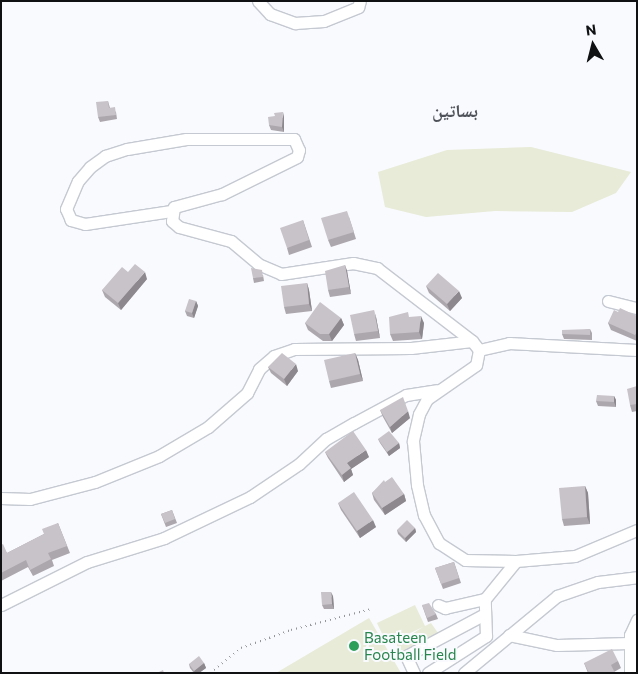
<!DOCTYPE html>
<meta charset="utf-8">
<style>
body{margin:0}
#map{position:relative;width:638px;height:674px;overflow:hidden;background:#f9fafe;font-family:Commissioner,"Noto Naskh Arabic",sans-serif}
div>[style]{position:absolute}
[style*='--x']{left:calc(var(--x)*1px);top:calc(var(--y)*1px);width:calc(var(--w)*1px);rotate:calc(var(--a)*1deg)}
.green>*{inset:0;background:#e7ebd7}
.path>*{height:2px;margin-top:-1px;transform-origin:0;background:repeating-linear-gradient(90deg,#95969a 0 1px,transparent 0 5px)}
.roads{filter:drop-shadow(1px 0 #c5c9d1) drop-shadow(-1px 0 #c5c9d1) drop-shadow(0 1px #c5c9d1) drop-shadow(0 -1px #c5c9d1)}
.minor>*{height:11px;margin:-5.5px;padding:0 5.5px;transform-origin:5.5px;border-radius:5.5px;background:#fff}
.wall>*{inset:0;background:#aca7ad}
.shaded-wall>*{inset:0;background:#8c888d}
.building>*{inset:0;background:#c8c2c9}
.dots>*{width:14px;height:14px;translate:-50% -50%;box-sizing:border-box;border:2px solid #f9fafe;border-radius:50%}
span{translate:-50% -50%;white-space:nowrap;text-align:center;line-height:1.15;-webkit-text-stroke:4px #f9fafe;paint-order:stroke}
.leisure-label{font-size:15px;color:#27864d}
.left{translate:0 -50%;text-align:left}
.quarter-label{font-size:18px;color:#4f5259;font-weight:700}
.frame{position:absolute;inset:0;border:2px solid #0f1113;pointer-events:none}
.north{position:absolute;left:568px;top:20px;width:50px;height:50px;-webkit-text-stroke:4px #f9fafe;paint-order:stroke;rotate:352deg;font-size:14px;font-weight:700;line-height:20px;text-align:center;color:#0f1113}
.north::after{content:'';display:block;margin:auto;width:18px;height:22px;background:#0f1113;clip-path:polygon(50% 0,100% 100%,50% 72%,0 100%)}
</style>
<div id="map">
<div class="green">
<div style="clip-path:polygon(531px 147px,631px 172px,616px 193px,572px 212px,495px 211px,426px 217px,385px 207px,378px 172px,447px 150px)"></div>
<div style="clip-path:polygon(415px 605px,425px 626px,431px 623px,438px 633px,403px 655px,396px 644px,423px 627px,387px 644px,377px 623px)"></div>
<div style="clip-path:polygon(369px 618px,401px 673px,276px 673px)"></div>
</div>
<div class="path">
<div style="--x:210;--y:673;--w:40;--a:-39"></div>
<div style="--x:241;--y:648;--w:53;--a:-19.8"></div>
<div style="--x:291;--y:630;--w:83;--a:-14.7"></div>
</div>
<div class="roads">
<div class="minor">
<div style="--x:258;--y:1;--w:18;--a:47"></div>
<div style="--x:270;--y:14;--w:27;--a:20"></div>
<div style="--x:295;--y:23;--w:29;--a:-4"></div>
<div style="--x:324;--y:21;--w:37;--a:-22"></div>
<div style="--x:358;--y:7;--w:6;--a:-72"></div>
<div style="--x:171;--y:211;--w:87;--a:171.4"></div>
<div style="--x:85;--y:224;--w:15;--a:-164"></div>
<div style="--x:71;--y:220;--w:12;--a:-114"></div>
<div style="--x:66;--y:209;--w:30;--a:-67"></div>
<div style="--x:78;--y:181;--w:18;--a:-49"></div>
<div style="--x:90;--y:167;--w:19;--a:-36"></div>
<div style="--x:105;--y:156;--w:23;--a:-18"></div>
<div style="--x:127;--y:149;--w:60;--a:-9.6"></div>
<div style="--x:186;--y:139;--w:108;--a:0"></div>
<div style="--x:294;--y:139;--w:12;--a:66"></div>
<div style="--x:299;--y:150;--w:7;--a:106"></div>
<div style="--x:297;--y:157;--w:84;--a:153.7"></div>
<div style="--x:222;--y:194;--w:50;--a:164.8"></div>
<div style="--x:174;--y:207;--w:14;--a:98"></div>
<div style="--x:172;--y:221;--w:9;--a:41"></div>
<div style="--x:179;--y:227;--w:54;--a:15.1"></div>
<div style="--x:231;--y:241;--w:35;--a:40"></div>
<div style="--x:258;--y:264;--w:25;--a:23"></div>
<div style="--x:281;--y:274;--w:73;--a:-8.7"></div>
<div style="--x:353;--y:263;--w:25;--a:12"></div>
<div style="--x:377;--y:268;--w:120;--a:37.5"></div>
<div style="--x:472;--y:341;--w:11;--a:52"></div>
<div style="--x:479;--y:350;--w:15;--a:101"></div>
<div style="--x:476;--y:365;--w:60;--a:145.2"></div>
<div style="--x:427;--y:399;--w:17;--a:118"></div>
<div style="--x:419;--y:414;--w:28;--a:103"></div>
<div style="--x:413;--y:441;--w:44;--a:84.8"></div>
<div style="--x:417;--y:485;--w:31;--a:77"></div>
<div style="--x:424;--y:515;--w:32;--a:62"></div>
<div style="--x:439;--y:543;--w:31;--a:33"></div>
<div style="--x:465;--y:560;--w:51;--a:1.1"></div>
<div style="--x:516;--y:561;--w:59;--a:-4.8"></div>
<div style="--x:575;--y:556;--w:67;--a:-22.8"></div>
<div style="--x:608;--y:301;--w:30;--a:14"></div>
<div style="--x:479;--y:350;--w:31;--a:-13"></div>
<div style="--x:509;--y:343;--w:128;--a:3.1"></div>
<div style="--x:1;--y:498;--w:29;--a:2"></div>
<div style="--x:30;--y:499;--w:67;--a:-14.7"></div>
<div style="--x:95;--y:482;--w:69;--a:-22.1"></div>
<div style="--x:159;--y:456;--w:57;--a:-30.6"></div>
<div style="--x:208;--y:427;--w:52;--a:-41.1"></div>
<div style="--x:247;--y:393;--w:27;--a:-63"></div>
<div style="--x:259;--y:369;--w:20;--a:-41"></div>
<div style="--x:274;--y:356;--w:21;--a:-19"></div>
<div style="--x:294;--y:349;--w:117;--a:-0.5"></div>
<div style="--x:411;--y:348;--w:61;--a:-6.5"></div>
<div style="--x:1;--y:605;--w:96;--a:-26.6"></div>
<div style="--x:87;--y:562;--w:81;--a:-17.3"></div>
<div style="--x:164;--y:538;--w:95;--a:-25.5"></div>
<div style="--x:250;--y:497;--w:59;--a:-34"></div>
<div style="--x:299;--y:464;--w:37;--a:-43"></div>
<div style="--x:326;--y:439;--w:32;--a:-30"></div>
<div style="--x:354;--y:423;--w:59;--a:-28.3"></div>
<div style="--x:406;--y:395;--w:31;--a:-9"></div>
<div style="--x:438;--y:605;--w:8;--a:23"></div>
<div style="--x:445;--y:608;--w:41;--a:-12.7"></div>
<div style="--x:485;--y:599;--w:49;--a:-50.8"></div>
<div style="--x:509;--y:635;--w:49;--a:11.8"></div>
<div style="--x:557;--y:645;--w:72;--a:-1.6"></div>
<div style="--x:414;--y:673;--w:19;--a:-115"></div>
<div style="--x:406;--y:656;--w:89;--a:-28"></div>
<div style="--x:428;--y:673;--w:69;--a:-32.5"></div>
<div style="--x:486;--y:636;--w:37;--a:-92"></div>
<div style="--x:464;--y:673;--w:121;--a:-39.6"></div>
<div style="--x:557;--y:596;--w:43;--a:-18.9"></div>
<div style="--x:598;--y:582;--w:39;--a:-7"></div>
<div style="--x:630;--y:673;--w:38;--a:-90"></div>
<div style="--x:630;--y:635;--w:17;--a:-65"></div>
</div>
</div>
<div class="wall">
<div style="clip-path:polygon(108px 101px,110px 108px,116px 112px,117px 119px,100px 122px,98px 117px)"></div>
<div style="clip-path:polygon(284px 117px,284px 132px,271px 130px,269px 125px)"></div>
<div style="clip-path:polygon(349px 217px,356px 239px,331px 247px,328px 240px)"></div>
<div style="clip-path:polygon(303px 220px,312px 247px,289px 255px,287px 248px)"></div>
<div style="clip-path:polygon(345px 265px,347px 271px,351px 294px,330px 297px,328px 290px)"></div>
<div style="clip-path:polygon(263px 275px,264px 281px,254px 283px,253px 278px)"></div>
<div style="clip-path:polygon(147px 279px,121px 310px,105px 297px,102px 290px)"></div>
<div style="clip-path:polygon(307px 283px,309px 290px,312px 311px,286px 314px,284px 307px)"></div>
<div style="clip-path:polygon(426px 286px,462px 298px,450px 311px,429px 293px)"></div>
<div style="clip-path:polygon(196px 301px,198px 306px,194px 318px,187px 316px,185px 311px)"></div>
<div style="clip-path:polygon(618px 312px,637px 316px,637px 341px,611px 330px,608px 323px)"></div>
<div style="clip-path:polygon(376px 317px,380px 338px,356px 341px,354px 334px)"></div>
<div style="clip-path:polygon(410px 317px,424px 323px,422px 339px,393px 341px,390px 334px)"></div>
<div style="clip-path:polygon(341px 318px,344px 325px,332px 341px,323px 341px,308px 330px,305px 323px)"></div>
<div style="clip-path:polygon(590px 329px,592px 333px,592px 340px,564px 339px,562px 334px)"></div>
<div style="clip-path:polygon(355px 353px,358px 360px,363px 381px,331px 388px,329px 381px)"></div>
<div style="clip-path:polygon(268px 367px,298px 371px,287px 386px,271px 373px)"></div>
<div style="clip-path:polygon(637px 386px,637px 411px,632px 412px,630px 405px)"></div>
<div style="clip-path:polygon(614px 396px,616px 400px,616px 407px,598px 406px,596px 401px)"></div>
<div style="clip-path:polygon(380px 410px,410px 418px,392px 433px,383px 417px)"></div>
<div style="clip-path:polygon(378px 439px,399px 443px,400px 448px,389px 456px,380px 443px)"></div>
<div style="clip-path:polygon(325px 452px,369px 457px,351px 469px,353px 475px,344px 482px,328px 458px)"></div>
<div style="clip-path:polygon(385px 482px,404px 494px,406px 501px,385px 515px,374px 500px,372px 493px)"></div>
<div style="clip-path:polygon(585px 486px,588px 493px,590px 524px,564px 526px,562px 519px)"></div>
<div style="clip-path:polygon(338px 503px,376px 527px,360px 538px,341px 510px)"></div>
<div style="clip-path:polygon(172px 510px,177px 523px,166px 527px,161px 514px)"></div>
<div style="clip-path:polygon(58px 523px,70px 553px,52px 560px,54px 566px,33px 576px,28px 567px,1px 581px,1px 545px,7px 553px,44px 534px)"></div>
<div style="clip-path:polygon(415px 528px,416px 532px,406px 542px,398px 534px,397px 530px)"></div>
<div style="clip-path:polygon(454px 562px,461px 583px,443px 589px,435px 568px)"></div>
<div style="clip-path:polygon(333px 596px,334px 609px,324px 609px,322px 605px)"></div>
<div style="clip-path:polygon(422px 605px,436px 614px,438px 619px,428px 622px)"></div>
<div style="clip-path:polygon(618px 661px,621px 668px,614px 672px,615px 673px,588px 673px,584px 663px)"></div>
<div style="clip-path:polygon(204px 663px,206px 668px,199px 673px,194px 673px,190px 668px,189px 664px)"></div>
</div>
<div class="shaded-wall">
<div style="clip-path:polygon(283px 112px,284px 117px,284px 132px,282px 127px)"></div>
<div style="clip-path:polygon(345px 265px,347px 271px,351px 294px,349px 287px)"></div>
<div style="clip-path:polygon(145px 272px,147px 279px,121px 310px,118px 303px)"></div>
<div style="clip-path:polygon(307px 283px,309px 290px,312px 311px,309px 304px)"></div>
<div style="clip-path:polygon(459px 291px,462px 298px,450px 311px,447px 304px)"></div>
<div style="clip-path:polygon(196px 301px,198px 306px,194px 318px,192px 313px)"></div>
<div style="clip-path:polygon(374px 310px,376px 317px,380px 338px,378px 331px)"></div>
<div style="clip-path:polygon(421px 316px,424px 323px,422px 339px,419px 332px)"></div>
<div style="clip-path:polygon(341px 318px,344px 325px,332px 341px,329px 334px)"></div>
<div style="clip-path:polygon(355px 353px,358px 360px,363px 381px,360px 374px)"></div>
<div style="clip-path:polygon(296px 364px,298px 371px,287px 386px,284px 379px)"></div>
<div style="clip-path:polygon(614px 396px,616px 400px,616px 407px,614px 402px)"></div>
<div style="clip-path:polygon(408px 411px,410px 418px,392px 433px,390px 427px)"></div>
<div style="clip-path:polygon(399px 443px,400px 448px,389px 456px,387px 452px)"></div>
<div style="clip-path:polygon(366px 450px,369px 457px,351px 469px,353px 475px,344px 482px,342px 475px,347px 463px)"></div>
<div style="clip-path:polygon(585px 486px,588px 493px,590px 524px,587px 517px)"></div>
<div style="clip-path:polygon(404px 494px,406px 501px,385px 515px,382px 508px)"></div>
<div style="clip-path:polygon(373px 520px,376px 527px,360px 538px,357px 531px)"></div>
<div style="clip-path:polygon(415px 528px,416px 532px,406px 542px,405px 538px)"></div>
<div style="clip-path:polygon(331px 592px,333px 596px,334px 609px,332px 604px)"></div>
<div style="clip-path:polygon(204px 663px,206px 668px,199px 673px,195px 673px,194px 671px)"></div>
</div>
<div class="building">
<div style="clip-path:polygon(108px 101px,109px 108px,115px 107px,116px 115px,98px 117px,96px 102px)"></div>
<div style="clip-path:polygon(283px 112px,282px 127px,269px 125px,268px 117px,275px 116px,274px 113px)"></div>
<div style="clip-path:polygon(347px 211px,354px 232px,328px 240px,321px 218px)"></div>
<div style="clip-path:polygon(303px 220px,309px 240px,287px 248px,280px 228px)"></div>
<div style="clip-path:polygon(135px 264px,145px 272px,118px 303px,102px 290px,122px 267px,128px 272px)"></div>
<div style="clip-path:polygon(345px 265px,349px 287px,328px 290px,325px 271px)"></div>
<div style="clip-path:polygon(251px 268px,262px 270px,263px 277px,253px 278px)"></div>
<div style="clip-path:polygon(438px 273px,459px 291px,447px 304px,426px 286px)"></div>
<div style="clip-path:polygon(307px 283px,309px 304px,284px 307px,281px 286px)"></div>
<div style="clip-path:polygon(189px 299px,196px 301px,192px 313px,185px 311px)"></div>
<div style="clip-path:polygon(320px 302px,341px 318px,329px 334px,320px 334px,305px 323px)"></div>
<div style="clip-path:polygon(620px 308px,637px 316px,637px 332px,635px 335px,608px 323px,614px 310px,618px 312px)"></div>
<div style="clip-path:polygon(374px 310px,378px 331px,354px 334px,350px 315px)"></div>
<div style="clip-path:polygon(408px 312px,409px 317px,421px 316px,419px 332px,390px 334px,389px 317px)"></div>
<div style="clip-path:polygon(590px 329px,590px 335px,562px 334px,562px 330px)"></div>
<div style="clip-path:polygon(282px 353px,296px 364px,284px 379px,268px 367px)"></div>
<div style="clip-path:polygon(355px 353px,360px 374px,329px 381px,324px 360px)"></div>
<div style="clip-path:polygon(637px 386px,637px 404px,630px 405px,627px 389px)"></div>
<div style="clip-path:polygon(597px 395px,614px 396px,614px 402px,596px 401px)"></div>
<div style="clip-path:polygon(403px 397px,408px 411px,390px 427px,380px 410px)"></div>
<div style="clip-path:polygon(353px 431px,366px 450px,347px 463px,351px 468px,342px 475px,325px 452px)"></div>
<div style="clip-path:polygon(389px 431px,399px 443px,387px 452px,378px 439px)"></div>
<div style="clip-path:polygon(392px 477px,404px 494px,382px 508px,372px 493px,384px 480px,385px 482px)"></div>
<div style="clip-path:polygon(585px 486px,587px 517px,562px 519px,559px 488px)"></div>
<div style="clip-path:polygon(354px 492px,373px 520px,357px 531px,338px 503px)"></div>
<div style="clip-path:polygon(172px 510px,175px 519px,165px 523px,161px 514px)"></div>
<div style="clip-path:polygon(407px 520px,415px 528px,405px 538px,397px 530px)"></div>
<div style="clip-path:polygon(58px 523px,67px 546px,48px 553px,51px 559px,30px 570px,26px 560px,1px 573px,1px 545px,3px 544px,7px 553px,44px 534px,42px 529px)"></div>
<div style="clip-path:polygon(454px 562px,459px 578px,441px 584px,435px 568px)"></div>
<div style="clip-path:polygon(321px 592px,331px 592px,332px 604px,322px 605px)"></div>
<div style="clip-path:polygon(429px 603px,436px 614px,427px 618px,422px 605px)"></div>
<div style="clip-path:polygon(612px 649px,618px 661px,611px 665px,615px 673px,589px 673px,584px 663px)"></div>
<div style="clip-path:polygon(199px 656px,204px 663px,194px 671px,189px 664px)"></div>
<div style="clip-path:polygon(163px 670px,164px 673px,157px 673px)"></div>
</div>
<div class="dots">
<div style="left:354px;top:646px;background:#2e9e5b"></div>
</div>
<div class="leisure-label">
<span class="left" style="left:364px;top:646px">Basateen<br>Football Field</span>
</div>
<div class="quarter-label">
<span style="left:455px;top:110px">بساتين</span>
</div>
<div class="frame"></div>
<div class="north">N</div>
</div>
